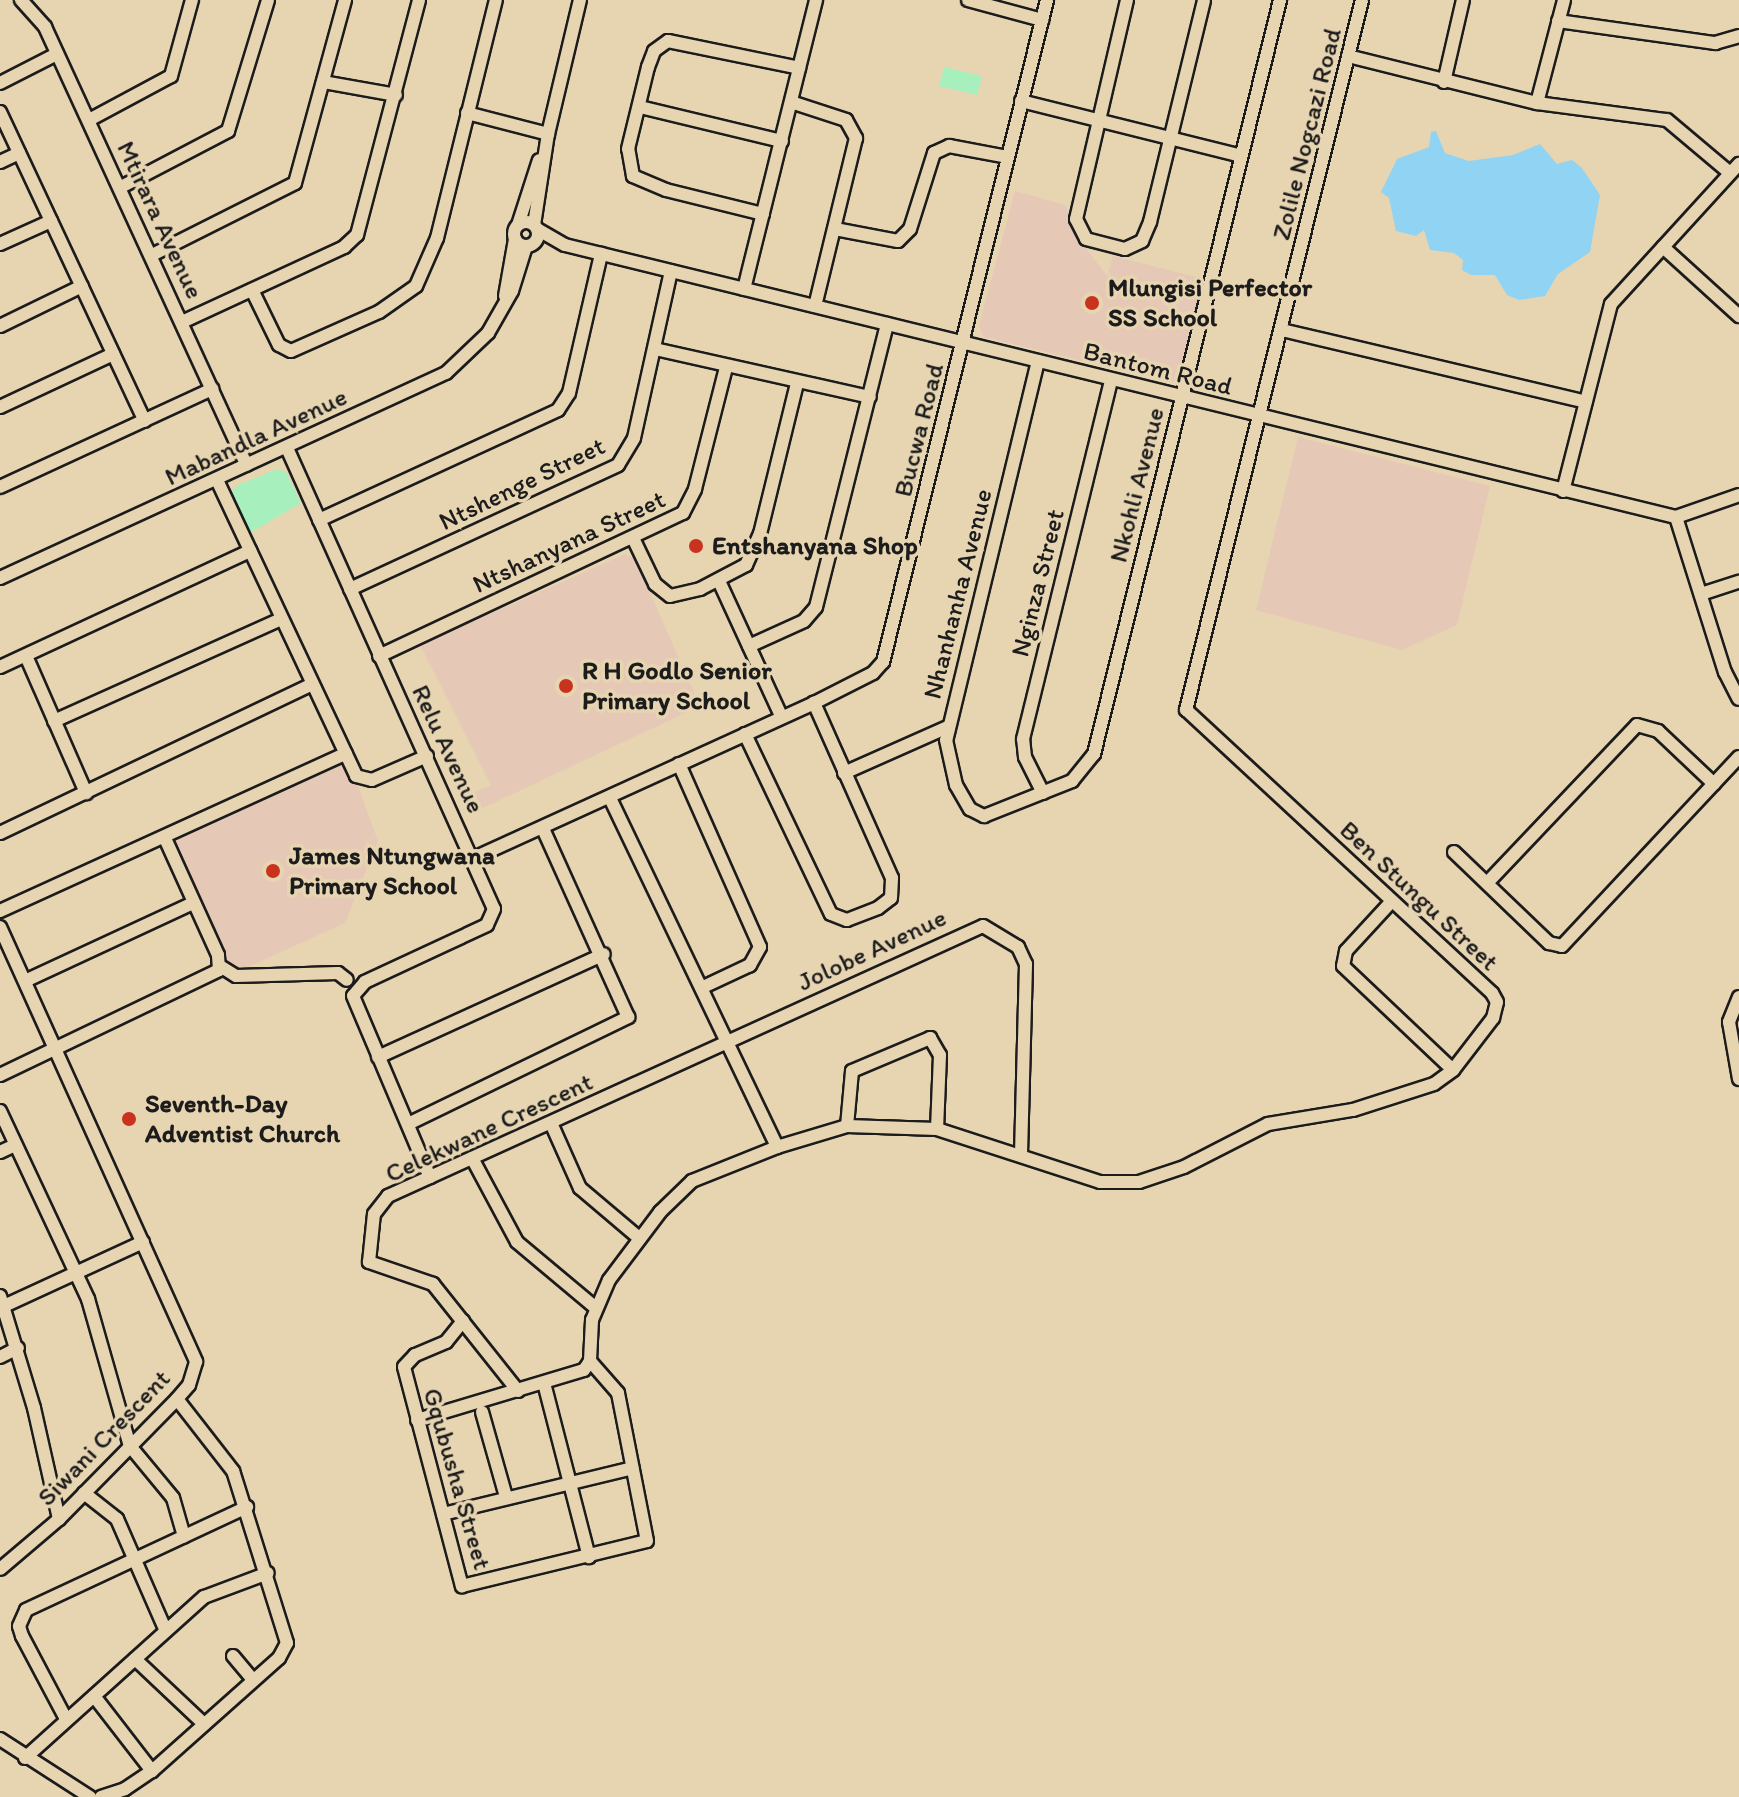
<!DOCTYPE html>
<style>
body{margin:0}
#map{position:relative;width:1739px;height:1797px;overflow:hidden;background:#e7d5b2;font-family:Itim,sans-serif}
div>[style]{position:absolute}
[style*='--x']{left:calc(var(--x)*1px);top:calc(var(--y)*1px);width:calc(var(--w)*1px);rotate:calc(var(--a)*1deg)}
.built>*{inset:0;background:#e5c8b5}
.green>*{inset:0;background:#a7f0be}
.water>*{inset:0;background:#91d3f2}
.roads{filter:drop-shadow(2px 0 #1c1c1c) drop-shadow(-2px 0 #1c1c1c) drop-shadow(0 2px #1c1c1c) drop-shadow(0 -2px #1c1c1c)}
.minor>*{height:12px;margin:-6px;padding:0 6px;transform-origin:6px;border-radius:6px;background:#e7d5b2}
.minor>.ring{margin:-6px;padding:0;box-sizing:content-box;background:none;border:12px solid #e7d5b2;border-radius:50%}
.dots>*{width:22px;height:22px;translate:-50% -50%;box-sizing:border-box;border:4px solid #e7d5b2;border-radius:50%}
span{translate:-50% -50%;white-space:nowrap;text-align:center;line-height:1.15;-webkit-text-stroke:7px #e7d5b2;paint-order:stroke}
.street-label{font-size:26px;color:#1c1c1c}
.poi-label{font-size:26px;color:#1c1c1c;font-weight:700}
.left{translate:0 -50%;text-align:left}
</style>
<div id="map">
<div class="built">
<div style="clip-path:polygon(1015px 191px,1065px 205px,1082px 243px,1107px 276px,1113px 256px,1204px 279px,1181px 377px,1171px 382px,984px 337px,979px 326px)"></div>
<div style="clip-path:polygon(1298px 437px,1490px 486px,1457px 625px,1402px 650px,1256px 610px)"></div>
<div style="clip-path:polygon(625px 554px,635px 559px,700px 706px,470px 814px,462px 798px,491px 785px,420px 645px)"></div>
<div style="clip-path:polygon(346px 753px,378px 841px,345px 923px,241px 970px,228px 964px,218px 955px,165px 838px)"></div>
</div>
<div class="green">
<div style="clip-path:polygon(944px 67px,982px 76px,977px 95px,939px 86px)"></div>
<div style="clip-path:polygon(277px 469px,286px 472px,301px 503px,250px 533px,230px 493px,238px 485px)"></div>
</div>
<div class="water">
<div style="clip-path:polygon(1436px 131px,1445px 153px,1469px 161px,1513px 155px,1540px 144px,1557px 164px,1572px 160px,1582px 168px,1600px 195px,1590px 252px,1558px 274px,1545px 296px,1519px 300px,1507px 295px,1495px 275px,1471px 275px,1462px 270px,1463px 260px,1454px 253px,1430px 250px,1424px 230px,1416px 236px,1396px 231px,1389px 198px,1381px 192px,1397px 159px,1429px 147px,1431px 132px)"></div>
</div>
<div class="roads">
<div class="minor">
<div style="--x:21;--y:0;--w:36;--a:48"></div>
<div style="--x:45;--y:27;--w:482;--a:65.3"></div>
<div style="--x:968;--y:0;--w:77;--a:15.1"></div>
<div style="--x:1127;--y:0;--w:225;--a:103.1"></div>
<div style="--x:1076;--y:219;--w:22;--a:63"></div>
<div style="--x:1086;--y:239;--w:40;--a:14.4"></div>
<div style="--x:1125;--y:249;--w:19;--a:-25"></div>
<div style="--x:1142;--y:241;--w:21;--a:-67"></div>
<div style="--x:1150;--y:222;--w:228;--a:-76.3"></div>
<div style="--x:1558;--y:21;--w:159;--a:8"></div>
<div style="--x:1715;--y:43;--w:25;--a:-16"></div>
<div style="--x:1348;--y:56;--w:195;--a:14"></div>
<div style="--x:1537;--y:103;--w:131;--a:7.5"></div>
<div style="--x:1667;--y:120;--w:82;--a:40.1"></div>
<div style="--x:323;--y:82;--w:74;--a:10.1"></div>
<div style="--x:1444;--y:82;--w:84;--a:-77"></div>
<div style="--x:0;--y:83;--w:64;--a:-27"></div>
<div style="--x:1021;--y:101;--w:227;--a:14"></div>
<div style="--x:791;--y:102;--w:58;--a:18.1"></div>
<div style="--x:846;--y:120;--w:21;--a:61"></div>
<div style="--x:856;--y:138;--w:173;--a:103.7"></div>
<div style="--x:1537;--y:103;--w:106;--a:-75.3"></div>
<div style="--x:640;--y:107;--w:146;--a:13.5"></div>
<div style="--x:0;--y:112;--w:341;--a:64.9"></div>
<div style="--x:467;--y:113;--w:84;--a:14.5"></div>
<div style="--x:89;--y:120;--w:93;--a:-28.2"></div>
<div style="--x:171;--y:76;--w:79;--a:-74.6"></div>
<div style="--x:0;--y:162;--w:21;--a:-25"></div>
<div style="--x:121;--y:187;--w:121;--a:-27.6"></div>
<div style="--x:228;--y:131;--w:137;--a:-73"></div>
<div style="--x:763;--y:214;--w:100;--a:-166.1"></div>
<div style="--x:666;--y:190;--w:36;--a:-157"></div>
<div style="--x:633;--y:176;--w:27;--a:-100"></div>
<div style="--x:628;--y:149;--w:84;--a:-76.3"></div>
<div style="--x:648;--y:67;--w:17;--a:-69"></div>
<div style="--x:654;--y:51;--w:17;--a:-36"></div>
<div style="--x:668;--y:41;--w:134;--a:11.6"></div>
<div class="ring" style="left:514px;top:222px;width:12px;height:12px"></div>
<div style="--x:518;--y:225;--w:68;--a:-72.1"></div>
<div style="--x:534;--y:225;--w:92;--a:-81.3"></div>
<div style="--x:548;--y:134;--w:138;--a:-76.6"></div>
<div style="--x:537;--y:229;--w:32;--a:30"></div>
<div style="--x:565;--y:245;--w:1144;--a:13.76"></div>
<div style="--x:1676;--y:517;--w:67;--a:-19.2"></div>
<div style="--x:835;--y:229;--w:64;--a:10.8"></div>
<div style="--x:898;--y:241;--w:17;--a:-45"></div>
<div style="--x:910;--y:229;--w:80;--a:-72.5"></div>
<div style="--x:934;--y:153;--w:17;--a:-25"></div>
<div style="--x:949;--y:146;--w:59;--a:10.7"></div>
<div style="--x:0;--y:244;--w:56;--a:-24.3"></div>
<div style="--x:1663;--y:247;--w:103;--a:42.2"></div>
<div style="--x:152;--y:255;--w:160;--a:-26.7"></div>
<div style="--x:295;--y:183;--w:190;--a:-74.7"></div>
<div style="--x:744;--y:289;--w:298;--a:-76"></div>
<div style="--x:252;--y:290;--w:61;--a:63.9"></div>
<div style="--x:279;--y:345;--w:13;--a:27"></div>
<div style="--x:291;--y:351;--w:96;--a:-23.9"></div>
<div style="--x:379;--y:312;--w:45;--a:-35.1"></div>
<div style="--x:416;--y:286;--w:52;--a:-66.4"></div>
<div style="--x:437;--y:238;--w:245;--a:-76.1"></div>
<div style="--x:505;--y:296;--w:58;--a:-80"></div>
<div style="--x:182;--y:322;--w:179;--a:-24.8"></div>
<div style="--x:344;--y:247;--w:18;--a:-43"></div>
<div style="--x:357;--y:235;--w:243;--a:-75.2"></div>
<div style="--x:0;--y:326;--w:91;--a:-26"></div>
<div style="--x:1282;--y:330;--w:312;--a:13.3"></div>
<div style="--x:655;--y:349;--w:220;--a:12.6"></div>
<div style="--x:1038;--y:361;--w:390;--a:103.6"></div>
<div style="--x:946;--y:740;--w:46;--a:77.5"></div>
<div style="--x:956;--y:785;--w:28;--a:60"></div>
<div style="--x:970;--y:809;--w:16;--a:27"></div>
<div style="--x:984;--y:816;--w:95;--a:-21.7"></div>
<div style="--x:1072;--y:781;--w:35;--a:-51"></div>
<div style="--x:1094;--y:754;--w:777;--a:-76.14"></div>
<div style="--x:0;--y:407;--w:125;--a:-25.1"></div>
<div style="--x:287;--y:448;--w:505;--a:65.82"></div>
<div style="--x:494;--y:909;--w:17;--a:114"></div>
<div style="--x:487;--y:925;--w:135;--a:155"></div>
<div style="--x:365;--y:982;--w:18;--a:131"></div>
<div style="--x:353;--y:996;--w:197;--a:67"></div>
<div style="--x:217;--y:480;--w:327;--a:64.8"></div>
<div style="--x:356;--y:776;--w:16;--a:14"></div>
<div style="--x:372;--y:780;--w:60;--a:-23.6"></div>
<div style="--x:0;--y:487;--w:234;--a:-24.8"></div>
<div style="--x:1563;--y:491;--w:193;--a:-75.6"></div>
<div style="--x:1611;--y:304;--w:190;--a:-47.6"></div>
<div style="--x:1676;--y:517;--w:163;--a:72.5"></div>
<div style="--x:1725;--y:672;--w:30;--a:63"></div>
<div style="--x:319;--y:520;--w:263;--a:-24.7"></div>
<div style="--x:558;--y:410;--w:20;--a:-57"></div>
<div style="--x:569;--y:393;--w:143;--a:-77"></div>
<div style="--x:633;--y:538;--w:51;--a:64.4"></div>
<div style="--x:655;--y:584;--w:19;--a:39"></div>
<div style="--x:670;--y:596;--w:31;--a:-13"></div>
<div style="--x:700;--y:589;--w:52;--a:-27.6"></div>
<div style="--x:746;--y:565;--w:34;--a:-66"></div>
<div style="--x:760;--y:534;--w:155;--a:-76.2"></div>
<div style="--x:0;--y:578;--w:491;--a:-24.7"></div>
<div style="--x:446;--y:373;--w:58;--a:-43.6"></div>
<div style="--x:488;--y:333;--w:48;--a:-60.3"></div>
<div style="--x:512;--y:291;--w:47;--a:-72.7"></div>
<div style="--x:719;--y:581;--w:149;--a:65.3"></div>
<div style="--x:350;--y:589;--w:295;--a:-24.8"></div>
<div style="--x:618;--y:465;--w:31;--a:-59"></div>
<div style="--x:634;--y:438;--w:171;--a:-77.5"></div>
<div style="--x:1701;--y:594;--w:40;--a:-18"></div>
<div style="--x:749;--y:646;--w:60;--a:-24.4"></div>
<div style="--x:804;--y:621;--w:18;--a:-49"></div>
<div style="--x:816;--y:607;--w:292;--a:-75.9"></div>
<div style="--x:26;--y:656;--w:150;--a:66.3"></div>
<div style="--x:379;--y:656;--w:336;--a:-25.2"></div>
<div style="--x:683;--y:513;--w:27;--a:-63"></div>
<div style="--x:695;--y:489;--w:126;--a:-75.7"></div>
<div style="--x:0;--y:667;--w:276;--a:-24.9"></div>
<div style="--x:54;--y:721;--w:249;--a:-24.2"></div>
<div style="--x:745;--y:734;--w:199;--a:64.5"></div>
<div style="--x:831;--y:914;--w:17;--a:21"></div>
<div style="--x:847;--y:920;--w:33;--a:-21"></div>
<div style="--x:878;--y:908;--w:16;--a:-38"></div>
<div style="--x:891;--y:898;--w:20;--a:-87"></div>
<div style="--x:892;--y:878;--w:192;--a:-114"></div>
<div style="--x:679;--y:764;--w:200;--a:66.1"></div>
<div style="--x:760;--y:947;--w:21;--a:119"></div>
<div style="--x:750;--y:965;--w:52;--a:154.9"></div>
<div style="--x:844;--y:773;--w:114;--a:-23.9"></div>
<div style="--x:1043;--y:793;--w:40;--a:-116.6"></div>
<div style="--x:1025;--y:757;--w:18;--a:-96"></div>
<div style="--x:1023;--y:739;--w:370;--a:-76.2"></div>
<div style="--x:610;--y:798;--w:387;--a:64.4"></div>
<div style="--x:0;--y:833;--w:346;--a:-25.5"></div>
<div style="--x:1454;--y:852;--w:132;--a:43.8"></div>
<div style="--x:1549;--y:943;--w:13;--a:13"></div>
<div style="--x:1562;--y:946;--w:259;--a:-46.9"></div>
<div style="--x:474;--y:858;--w:374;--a:-24.5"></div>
<div style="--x:814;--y:703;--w:66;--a:-27"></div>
<div style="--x:873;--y:673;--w:15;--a:-48"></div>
<div style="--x:883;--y:662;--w:682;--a:-76.09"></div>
<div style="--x:1488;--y:882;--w:216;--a:-46.5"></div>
<div style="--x:1637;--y:725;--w:22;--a:16"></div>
<div style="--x:1658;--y:731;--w:77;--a:43.4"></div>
<div style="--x:1392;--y:901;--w:68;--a:132.6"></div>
<div style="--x:1346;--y:951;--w:15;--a:101"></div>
<div style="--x:1343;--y:966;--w:151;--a:43.4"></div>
<div style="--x:0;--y:911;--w:380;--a:-24.5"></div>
<div style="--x:0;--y:927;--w:477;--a:65.7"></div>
<div style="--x:196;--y:1362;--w:24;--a:107"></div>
<div style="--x:189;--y:1385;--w:18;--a:131"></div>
<div style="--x:177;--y:1399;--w:168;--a:134.5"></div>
<div style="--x:59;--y:1519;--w:77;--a:139.7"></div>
<div style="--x:220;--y:966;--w:19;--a:32"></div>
<div style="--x:236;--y:976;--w:102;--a:-1.7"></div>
<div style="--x:338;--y:973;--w:11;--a:38"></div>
<div style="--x:25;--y:981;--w:185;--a:-24.9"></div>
<div style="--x:1739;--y:997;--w:27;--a:112"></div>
<div style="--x:1729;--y:1022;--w:58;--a:80"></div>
<div style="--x:378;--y:1057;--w:248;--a:-24.5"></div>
<div style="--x:0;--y:1075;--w:243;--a:-25.6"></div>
<div style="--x:219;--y:970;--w:15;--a:-94"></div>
<div style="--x:218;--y:955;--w:128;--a:-114.4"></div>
<div style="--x:0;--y:1111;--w:208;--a:64.9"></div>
<div style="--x:88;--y:1299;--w:153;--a:74.1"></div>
<div style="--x:130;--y:1446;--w:67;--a:50.4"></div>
<div style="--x:173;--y:1498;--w:40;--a:74"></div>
<div style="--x:551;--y:1123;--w:71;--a:66"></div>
<div style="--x:580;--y:1188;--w:76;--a:40.2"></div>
<div style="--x:408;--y:1124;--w:245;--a:-25.9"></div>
<div style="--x:628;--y:1017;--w:206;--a:-114.3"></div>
<div style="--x:847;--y:1126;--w:55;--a:-84.8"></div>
<div style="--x:852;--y:1071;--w:85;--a:-22.9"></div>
<div style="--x:930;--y:1038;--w:20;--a:60"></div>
<div style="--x:940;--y:1055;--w:74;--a:92.3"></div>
<div style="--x:0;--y:1152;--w:17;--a:-25"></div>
<div style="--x:472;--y:1158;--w:95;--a:61.8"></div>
<div style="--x:517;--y:1242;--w:103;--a:39.9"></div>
<div style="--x:0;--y:1296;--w:117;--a:73.1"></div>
<div style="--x:34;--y:1408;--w:114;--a:77.3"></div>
<div style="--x:4;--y:1306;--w:153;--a:-24.7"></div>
<div style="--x:463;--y:1321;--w:27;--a:129"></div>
<div style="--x:446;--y:1342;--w:34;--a:157"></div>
<div style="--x:415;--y:1355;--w:16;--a:133"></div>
<div style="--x:404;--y:1367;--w:227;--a:75.2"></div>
<div style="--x:462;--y:1586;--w:190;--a:-13.7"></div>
<div style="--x:647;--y:1541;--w:151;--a:-101.1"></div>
<div style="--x:618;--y:1393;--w:43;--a:-131.2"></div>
<div style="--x:0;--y:1357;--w:20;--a:-27"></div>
<div style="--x:544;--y:1383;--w:180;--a:75.5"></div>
<div style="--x:518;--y:1391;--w:137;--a:-128.5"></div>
<div style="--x:433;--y:1284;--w:68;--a:-161"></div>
<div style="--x:369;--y:1262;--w:48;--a:-84.1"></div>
<div style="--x:374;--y:1214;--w:23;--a:-52"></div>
<div style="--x:388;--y:1196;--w:653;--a:-24.41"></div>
<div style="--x:983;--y:926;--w:41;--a:31"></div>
<div style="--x:1018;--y:947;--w:19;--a:65"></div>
<div style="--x:1026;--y:964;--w:190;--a:91.5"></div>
<div style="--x:482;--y:1412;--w:88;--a:74.2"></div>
<div style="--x:417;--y:1420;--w:174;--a:-16.7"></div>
<div style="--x:584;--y:1370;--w:11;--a:-56"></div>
<div style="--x:590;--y:1361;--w:41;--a:-87.2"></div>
<div style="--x:592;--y:1320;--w:43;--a:-67"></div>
<div style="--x:609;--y:1280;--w:85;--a:-53.1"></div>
<div style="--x:660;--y:1212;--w:45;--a:-44.1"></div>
<div style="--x:692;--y:1181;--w:92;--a:-21.8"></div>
<div style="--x:777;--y:1147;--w:73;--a:-16.7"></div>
<div style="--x:847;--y:1126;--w:90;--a:1.9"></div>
<div style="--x:937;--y:1129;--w:171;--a:18"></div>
<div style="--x:1100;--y:1182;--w:39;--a:0"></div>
<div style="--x:1139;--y:1182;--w:47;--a:-18.4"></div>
<div style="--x:1184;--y:1167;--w:94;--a:-27.1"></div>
<div style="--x:1268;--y:1124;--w:86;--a:-9.4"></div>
<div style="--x:1353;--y:1110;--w:85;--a:-17.8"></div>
<div style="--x:1434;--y:1084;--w:24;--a:-36"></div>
<div style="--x:1453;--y:1070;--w:66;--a:-52.4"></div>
<div style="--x:1493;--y:1018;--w:16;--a:-76"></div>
<div style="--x:1497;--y:1002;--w:10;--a:-119"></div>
<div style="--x:1492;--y:993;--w:417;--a:-137.2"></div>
<div style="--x:1186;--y:710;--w:731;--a:-76.08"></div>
<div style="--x:84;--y:1493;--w:42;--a:38.2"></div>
<div style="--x:117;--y:1519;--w:122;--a:66.4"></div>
<div style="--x:443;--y:1514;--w:195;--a:-13.6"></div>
<div style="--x:233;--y:1656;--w:31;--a:50"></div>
<div style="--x:135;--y:1659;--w:95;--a:43.3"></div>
<div style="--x:94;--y:1696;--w:95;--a:52.3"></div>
<div style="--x:66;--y:1719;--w:94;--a:-117.9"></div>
<div style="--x:22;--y:1636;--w:10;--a:-107"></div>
<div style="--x:19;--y:1626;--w:17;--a:-66"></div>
<div style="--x:26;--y:1610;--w:244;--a:-25"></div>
<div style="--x:0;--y:1739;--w:107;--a:32.8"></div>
<div style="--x:25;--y:1758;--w:241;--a:-42"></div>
<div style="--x:204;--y:1597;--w:68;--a:-20.6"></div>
<div style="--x:101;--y:1797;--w:25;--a:-18"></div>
<div style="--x:125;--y:1789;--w:32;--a:-34"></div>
<div style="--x:152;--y:1771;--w:170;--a:-41.7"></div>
<div style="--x:279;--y:1658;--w:17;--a:-62"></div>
<div style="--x:287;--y:1643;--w:180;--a:-107.4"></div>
<div style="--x:233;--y:1471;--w:91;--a:-127.9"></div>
</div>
</div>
<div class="dots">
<div style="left:1092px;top:303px;background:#c8321e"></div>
<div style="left:696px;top:546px;background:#c8321e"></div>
<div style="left:566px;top:686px;background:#c8321e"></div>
<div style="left:273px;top:871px;background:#c8321e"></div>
<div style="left:129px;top:1119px;background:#c8321e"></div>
</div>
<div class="street-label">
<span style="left:1307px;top:134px;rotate:-76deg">Zolile Nogcazi Road</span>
<span style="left:160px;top:220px;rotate:65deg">Mtirara Avenue</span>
<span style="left:1158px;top:369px;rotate:14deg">Bantom Road</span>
<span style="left:919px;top:430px;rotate:-76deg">Bucwa Road</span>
<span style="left:256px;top:437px;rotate:-25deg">Mabandla Avenue</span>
<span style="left:522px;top:484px;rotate:-26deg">Ntshenge Street</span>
<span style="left:1137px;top:485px;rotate:-76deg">Nkohli Avenue</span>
<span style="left:569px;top:542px;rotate:-25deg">Ntshanyana Street</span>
<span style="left:1038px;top:583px;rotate:-76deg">Nginza Street</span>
<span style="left:958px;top:594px;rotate:-76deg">Nhanhanha Avenue</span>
<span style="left:448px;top:749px;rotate:65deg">Relu Avenue</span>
<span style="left:1419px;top:896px;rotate:43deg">Ben Stungu Street</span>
<span style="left:872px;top:950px;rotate:-25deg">Jolobe Avenue</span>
<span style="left:489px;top:1128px;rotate:-25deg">Celekwane Crescent</span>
<span style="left:104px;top:1438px;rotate:-46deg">Siwani Crescent</span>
<span style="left:457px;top:1479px;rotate:74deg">Gqubusha Street</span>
</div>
<div class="poi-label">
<span class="left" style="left:1108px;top:303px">Mlungisi Perfector<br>SS School</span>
<span class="left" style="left:712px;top:546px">Entshanyana Shop</span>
<span class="left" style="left:582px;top:686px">R H Godlo Senior<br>Primary School</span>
<span class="left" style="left:289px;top:871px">James Ntungwana<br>Primary School</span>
<span class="left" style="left:145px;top:1119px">Seventh-Day<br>Adventist Church</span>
</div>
</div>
